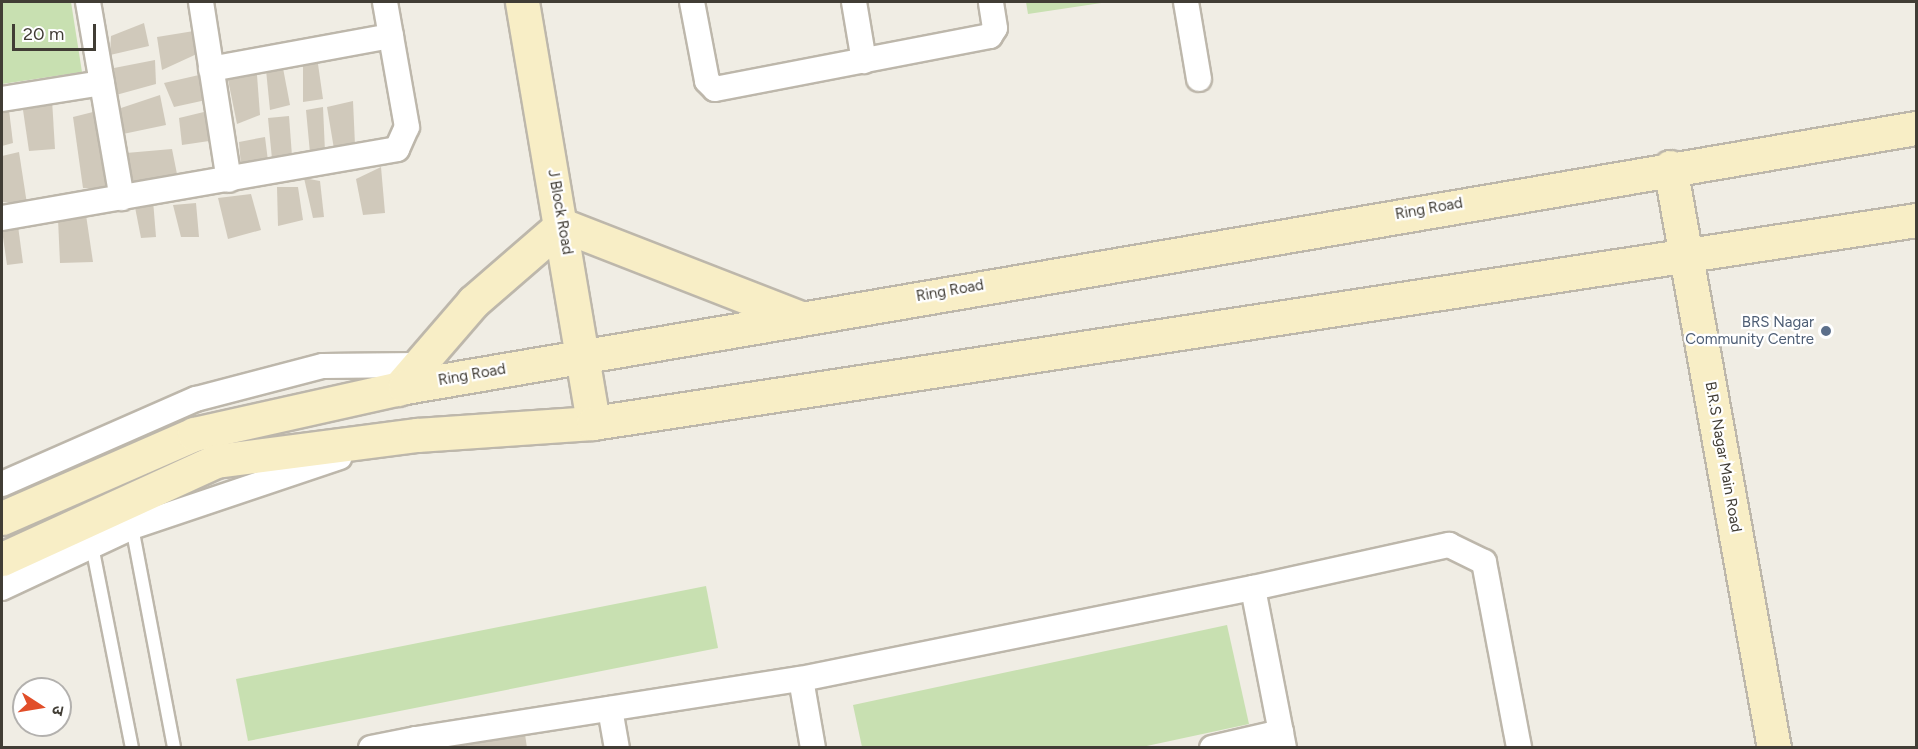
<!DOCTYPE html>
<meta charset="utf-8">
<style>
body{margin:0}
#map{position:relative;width:1918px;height:749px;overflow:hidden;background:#f0ede4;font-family:Figtree,"Noto Sans Devanagari",sans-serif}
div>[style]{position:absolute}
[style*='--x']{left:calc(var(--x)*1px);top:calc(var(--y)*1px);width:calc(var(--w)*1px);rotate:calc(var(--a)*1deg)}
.green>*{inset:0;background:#c8e0b1}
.building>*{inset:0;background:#d0c9bb}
.roads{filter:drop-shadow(2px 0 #bdb7ab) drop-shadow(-2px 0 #bdb7ab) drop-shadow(0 2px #bdb7ab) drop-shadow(0 -2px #bdb7ab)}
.lane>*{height:12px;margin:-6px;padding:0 6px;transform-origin:6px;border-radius:6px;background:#fff}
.street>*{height:24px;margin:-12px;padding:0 12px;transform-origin:12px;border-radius:12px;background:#fff}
.secondary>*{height:33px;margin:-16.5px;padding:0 16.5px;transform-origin:16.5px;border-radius:16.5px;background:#f8eec6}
.dots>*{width:16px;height:16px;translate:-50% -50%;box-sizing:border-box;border:3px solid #fff;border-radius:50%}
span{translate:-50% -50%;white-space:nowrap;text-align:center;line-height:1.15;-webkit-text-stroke:4.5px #fff;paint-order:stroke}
.street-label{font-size:15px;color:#413d35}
.service-label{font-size:15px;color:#4e5e75}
.right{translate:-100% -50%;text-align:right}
.frame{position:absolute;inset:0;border:3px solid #413d35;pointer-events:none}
.north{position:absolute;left:12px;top:677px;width:60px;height:60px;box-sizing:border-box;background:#fff;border:2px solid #b3b1ae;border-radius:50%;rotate:102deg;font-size:16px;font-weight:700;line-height:24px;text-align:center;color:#413d35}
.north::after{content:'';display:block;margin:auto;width:21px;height:27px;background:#e14e29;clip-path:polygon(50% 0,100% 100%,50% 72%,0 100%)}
.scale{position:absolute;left:12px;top:24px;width:84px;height:27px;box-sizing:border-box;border:3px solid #413d35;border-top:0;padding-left:8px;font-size:18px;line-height:21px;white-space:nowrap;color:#413d35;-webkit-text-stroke:4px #fff;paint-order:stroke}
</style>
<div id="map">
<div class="green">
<div style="clip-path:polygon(2px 2px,71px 2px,82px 72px,2px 84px)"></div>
<div style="clip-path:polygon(1026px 2px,1108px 2px,1028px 14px)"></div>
<div style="clip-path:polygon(706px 586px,718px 648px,248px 741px,236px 679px)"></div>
<div style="clip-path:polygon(1227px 625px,1249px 724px,1142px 747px,862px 747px,853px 705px)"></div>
</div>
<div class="building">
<div style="clip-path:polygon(144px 23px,149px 46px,110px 55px,111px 36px)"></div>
<div style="clip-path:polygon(194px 31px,199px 53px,162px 70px,157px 37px)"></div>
<div style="clip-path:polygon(317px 57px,323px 99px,303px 102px,303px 60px)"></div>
<div style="clip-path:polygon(155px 60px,156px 84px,116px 95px,114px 68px)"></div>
<div style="clip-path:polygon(283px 68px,290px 105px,270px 110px,266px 70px)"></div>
<div style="clip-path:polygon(199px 75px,206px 100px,174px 107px,164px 83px)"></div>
<div style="clip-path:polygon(227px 75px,257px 75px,260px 115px,237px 124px)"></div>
<div style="clip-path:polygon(160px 95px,166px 125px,123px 134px,118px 109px)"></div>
<div style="clip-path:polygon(52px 100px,55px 149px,29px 151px,23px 110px)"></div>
<div style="clip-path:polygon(353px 101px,355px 145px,334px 149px,327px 107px)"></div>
<div style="clip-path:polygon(323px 107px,325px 152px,310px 153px,306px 110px)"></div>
<div style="clip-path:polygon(9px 110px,13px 143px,2px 146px,2px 112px)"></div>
<div style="clip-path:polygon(97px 111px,109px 189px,83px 188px,73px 117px)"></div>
<div style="clip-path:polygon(208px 111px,216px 140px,182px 145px,179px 118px)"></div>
<div style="clip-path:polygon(289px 116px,292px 156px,272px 159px,268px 118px)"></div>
<div style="clip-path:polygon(265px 137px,268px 161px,241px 166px,239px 142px)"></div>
<div style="clip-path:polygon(172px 149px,178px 179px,131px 184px,126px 153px)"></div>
<div style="clip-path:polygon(19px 152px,27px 204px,2px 202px,2px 156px)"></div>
<div style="clip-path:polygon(381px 167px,385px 213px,363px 215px,356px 179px)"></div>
<div style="clip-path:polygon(304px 178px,320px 181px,324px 217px,313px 218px)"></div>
<div style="clip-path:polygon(277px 187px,298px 187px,303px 220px,278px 226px)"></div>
<div style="clip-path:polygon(251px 194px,261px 230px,228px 239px,218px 198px)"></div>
<div style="clip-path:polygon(153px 200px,156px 237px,141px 238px,134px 202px)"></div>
<div style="clip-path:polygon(196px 203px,199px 237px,181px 237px,173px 205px)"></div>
<div style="clip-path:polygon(86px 215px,93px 262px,60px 263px,58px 219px)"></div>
<div style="clip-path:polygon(18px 226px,23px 263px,7px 265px,2px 230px)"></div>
<div style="clip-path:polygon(525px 734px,527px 748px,466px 748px,466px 743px)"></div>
</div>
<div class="roads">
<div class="lane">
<div style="--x:132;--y:527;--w:225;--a:79.2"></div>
<div style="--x:92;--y:546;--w:206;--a:78.8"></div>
</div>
<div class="street">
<div style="--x:88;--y:2;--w:199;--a:80.2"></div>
<div style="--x:201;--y:2;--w:180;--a:81.1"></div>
<div style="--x:692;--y:2;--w:80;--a:79.2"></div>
<div style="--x:707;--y:81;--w:11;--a:45"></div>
<div style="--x:715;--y:89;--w:280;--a:-10.9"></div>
<div style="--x:990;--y:36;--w:9;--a:-58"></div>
<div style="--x:995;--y:28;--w:26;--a:-99"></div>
<div style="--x:854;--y:2;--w:60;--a:80.4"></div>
<div style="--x:1186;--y:2;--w:78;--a:80.4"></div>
<div style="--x:211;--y:69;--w:183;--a:-10.4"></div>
<div style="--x:2;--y:99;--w:101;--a:-9.1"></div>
<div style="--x:2;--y:218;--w:401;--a:-9.9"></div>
<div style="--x:397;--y:149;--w:24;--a:-66"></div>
<div style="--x:407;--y:127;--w:127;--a:-100"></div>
<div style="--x:2;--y:484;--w:212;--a:-23.7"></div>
<div style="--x:196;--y:399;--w:131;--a:-14.6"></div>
<div style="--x:323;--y:366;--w:95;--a:-0.6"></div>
<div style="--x:2;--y:588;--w:144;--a:-25.1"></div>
<div style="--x:132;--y:527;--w:219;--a:-18.6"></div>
<div style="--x:610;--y:709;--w:40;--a:80"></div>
<div style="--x:371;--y:748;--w:46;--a:-11.3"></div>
<div style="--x:417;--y:748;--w:9;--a:-96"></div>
<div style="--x:416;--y:739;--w:390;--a:-8.9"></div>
<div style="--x:813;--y:748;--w:70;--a:-99.9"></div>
<div style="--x:801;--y:679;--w:461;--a:-11.4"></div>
<div style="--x:1212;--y:748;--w:71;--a:-13.1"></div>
<div style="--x:1284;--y:748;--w:163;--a:-101"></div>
<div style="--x:1253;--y:588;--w:201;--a:-12.4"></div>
<div style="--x:1449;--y:545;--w:39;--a:26"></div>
<div style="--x:1484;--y:562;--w:189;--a:79.3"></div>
</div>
<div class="secondary">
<div style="--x:522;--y:2;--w:427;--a:80.4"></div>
<div style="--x:1670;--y:167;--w:590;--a:79.85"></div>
<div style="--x:398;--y:389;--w:115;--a:-49.2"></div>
<div style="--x:473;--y:302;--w:118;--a:-40.9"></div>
<div style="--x:562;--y:225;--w:253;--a:21.3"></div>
<div style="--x:2;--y:518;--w:210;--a:-23.6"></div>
<div style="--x:194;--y:434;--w:216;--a:-12.6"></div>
<div style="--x:405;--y:387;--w:1533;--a:-9.73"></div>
<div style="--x:2;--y:559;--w:235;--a:-24.6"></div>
<div style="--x:216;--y:461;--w:203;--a:-7.4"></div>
<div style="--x:417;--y:435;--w:176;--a:-3.9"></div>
<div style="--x:593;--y:423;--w:1338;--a:-8.72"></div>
</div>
</div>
<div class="dots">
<div style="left:1826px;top:331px;background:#5c6f8a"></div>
</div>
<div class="street-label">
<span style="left:1429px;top:209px;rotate:-10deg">Ring Road</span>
<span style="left:560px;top:212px;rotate:80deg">J Block Road</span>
<span style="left:950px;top:291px;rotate:-10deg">Ring Road</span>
<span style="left:472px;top:375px;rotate:-10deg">Ring Road</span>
<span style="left:1723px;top:457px;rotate:80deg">B.R.S Nagar Main Road</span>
</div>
<div class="service-label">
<span class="right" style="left:1814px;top:331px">BRS Nagar<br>Community Centre</span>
</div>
<div class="frame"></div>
<div class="north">उ</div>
<div class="scale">20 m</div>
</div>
